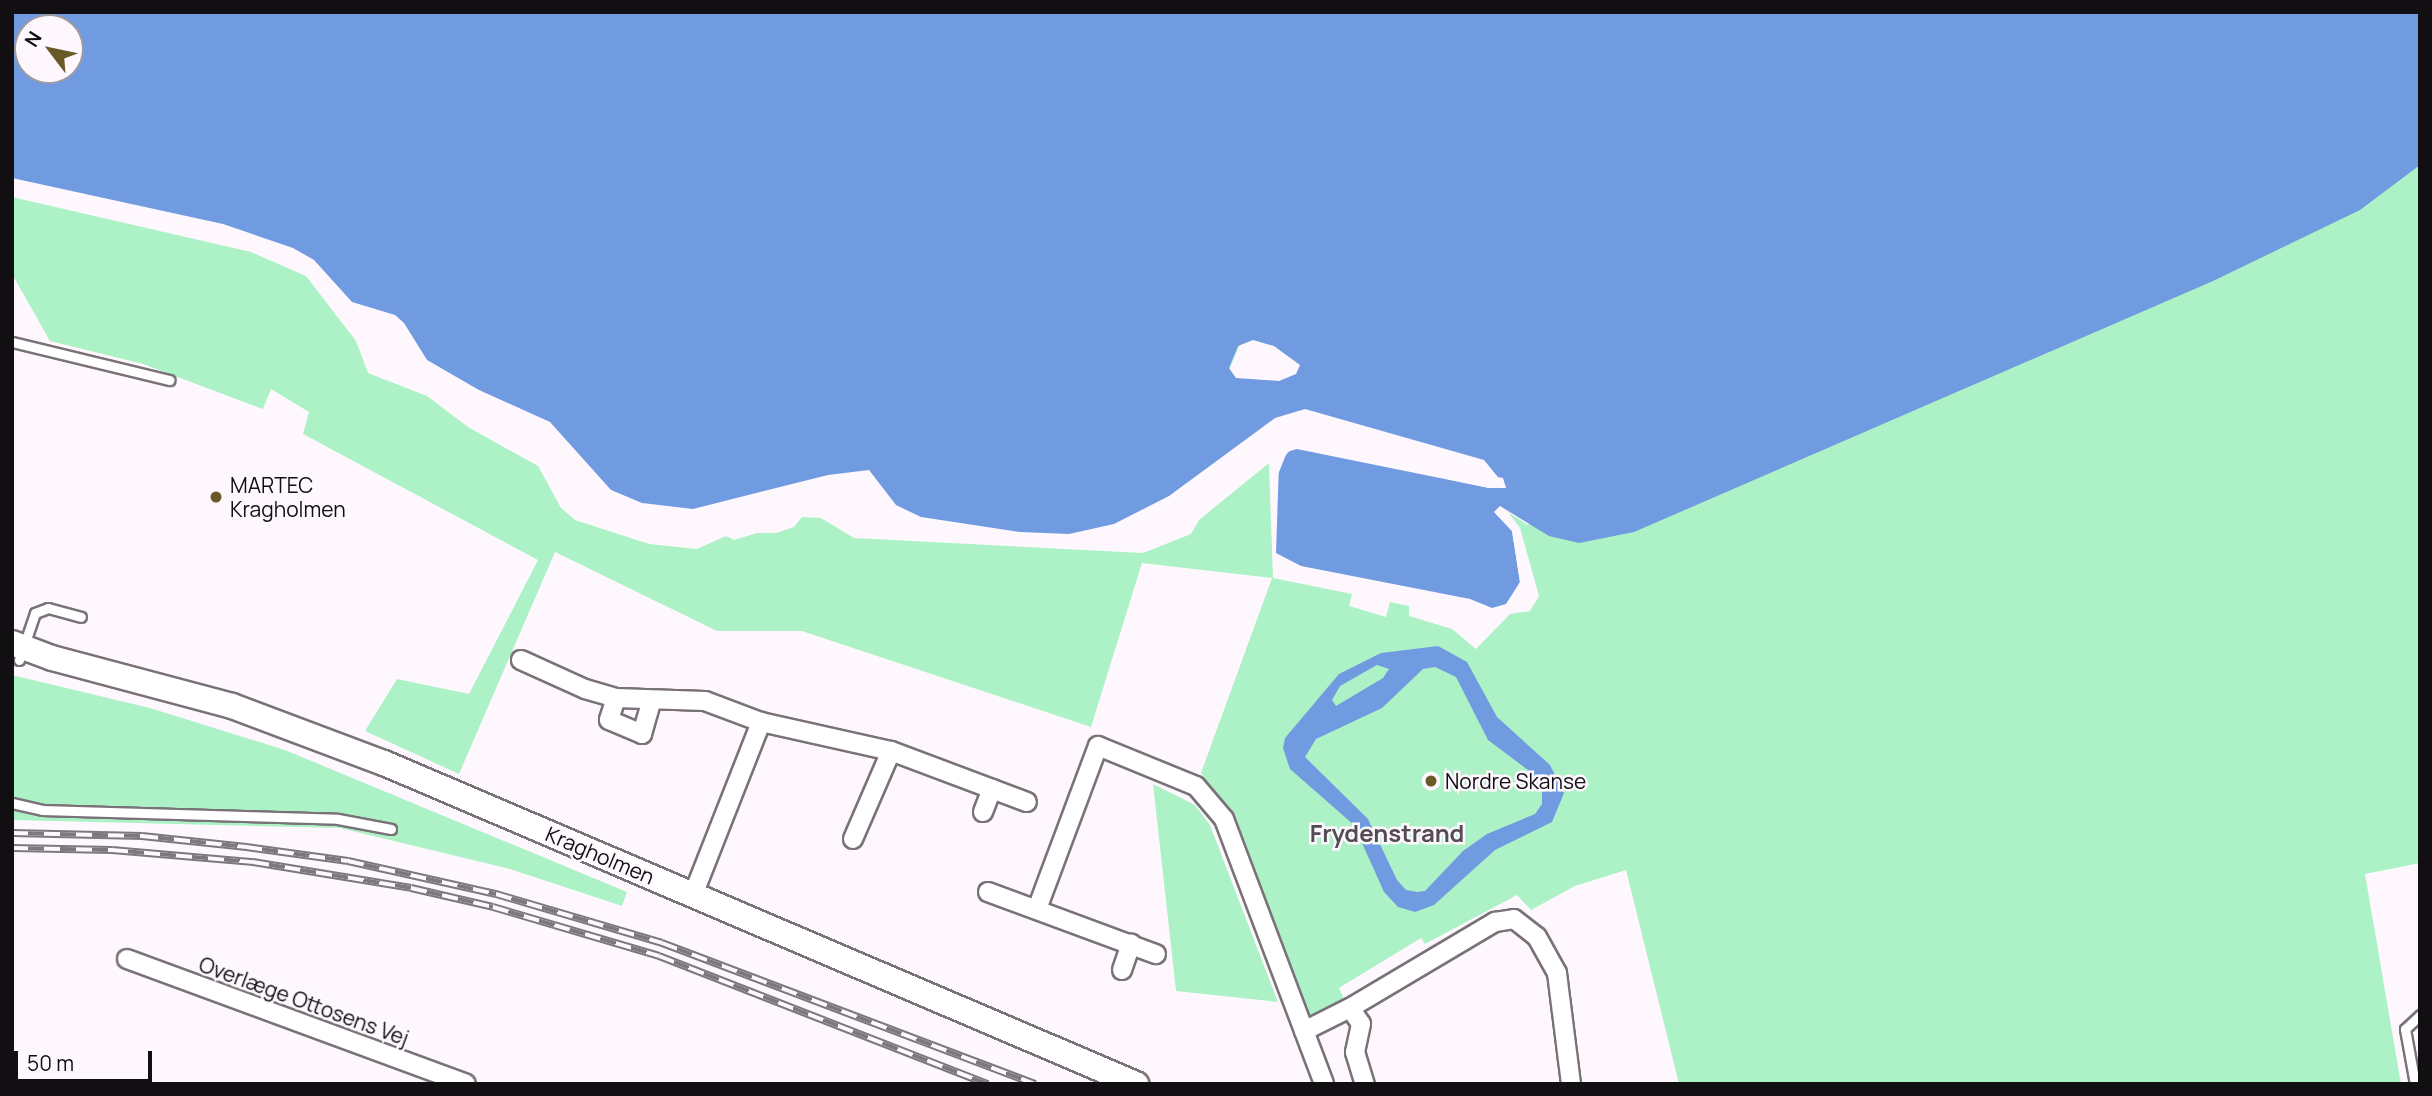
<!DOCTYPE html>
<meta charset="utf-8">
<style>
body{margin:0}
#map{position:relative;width:2432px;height:1096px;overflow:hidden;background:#fef8fe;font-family:Manrope,sans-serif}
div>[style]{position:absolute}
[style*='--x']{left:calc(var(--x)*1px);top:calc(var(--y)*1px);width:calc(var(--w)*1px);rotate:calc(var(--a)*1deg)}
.green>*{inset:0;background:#adf1c6}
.water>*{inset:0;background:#709be1}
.pier>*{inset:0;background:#fef8fe}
.roads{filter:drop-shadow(2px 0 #797278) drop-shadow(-2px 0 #797278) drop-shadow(0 2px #797278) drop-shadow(0 -2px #797278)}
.lane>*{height:9px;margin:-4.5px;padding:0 4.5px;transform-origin:4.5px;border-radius:4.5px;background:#fff}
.street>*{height:18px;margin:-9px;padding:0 9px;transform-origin:9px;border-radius:9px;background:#fff}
.secondary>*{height:24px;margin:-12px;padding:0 12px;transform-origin:12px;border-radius:12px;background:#fff}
.rail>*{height:8px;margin-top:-4px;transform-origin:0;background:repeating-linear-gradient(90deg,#fef8fe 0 16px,#7c787c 0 32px);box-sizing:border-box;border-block:2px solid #7c787c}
.dots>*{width:19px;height:19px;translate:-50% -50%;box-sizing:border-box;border:4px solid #fef8fe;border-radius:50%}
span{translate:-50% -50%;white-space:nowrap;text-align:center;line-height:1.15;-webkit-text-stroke:5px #fef8fe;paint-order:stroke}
.poi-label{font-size:21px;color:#120f12}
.left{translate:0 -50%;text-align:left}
.street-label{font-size:21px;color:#120f12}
.quarter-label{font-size:24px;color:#534c52;font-weight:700}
.frame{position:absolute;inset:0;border:14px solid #120f12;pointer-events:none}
.north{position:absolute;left:14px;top:14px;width:70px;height:70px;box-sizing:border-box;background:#fef8fe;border:2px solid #a09ba0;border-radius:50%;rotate:302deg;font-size:19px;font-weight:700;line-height:28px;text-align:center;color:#120f12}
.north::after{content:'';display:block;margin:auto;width:24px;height:32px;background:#685926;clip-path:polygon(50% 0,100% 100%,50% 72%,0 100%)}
.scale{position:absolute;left:14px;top:1051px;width:138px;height:32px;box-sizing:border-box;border:4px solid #120f12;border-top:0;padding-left:9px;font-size:21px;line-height:24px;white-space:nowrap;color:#120f12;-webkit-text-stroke:5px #fef8fe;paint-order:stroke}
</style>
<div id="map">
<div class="green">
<div style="clip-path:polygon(2420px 12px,2420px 863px,2365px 874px,2401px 1084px,1679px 1084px,1626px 870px,1575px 886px,1531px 910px,1517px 895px,1425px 944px,1421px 938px,1339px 988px,1345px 1001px,1309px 1018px,1236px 819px,1201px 773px,1272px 578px,1142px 563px,1091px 727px,802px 631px,717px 631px,555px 552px,459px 774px,365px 731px,397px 679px,469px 694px,538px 560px,303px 434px,309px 412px,271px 389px,263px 409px,143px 364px,50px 341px,12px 274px,12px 197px,251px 252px,306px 276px,356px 341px,368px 373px,427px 396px,468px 427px,538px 466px,561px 508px,575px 520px,649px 544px,697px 549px,726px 536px,734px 540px,757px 533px,776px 533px,794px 527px,802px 517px,821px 518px,854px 538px,1143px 553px,1191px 534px,1199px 520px,1269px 463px,1273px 578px,1352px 594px,1349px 606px,1386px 617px,1390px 602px,1409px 606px,1409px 616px,1452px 629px,1476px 649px,1510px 614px,1530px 611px,1539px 596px,1520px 528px,1508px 512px,1528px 525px,1553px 492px,1300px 365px,1274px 346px,1253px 340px,1241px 342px,1226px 377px,890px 392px)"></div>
<div style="clip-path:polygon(12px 675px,150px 708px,285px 750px,627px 892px,622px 906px,510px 869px,340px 828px,12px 820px)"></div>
<div style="clip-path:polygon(1153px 784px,1195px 805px,1210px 825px,1278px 1002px,1176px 991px)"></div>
</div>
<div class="water">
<div style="clip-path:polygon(evenodd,12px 12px,2420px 12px,2420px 165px,2360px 210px,2213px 281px,1634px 532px,1579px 543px,1549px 536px,1500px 506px,1496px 514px,1512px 531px,1520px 582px,1506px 604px,1492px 608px,1470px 599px,1301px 566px,1276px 553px,1279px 463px,1292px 448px,1489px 488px,1506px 487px,1484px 460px,1305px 409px,1275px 418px,1169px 496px,1114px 524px,1069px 534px,1020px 532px,921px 517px,896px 505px,869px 470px,828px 475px,693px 509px,642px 503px,611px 490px,550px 422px,479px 390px,427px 360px,404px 323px,395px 315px,352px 302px,314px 260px,293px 248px,223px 224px,12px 178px,12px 12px,28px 28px,70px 28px,70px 70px,28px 70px,28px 28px,12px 12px,1253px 340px,1274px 346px,1300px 365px,1296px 374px,1279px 381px,1236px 378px,1229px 368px,1238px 346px,1253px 340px)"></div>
<div style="clip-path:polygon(evenodd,1438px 646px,1467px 662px,1497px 717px,1550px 765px,1564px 793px,1552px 822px,1495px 850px,1434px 905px,1415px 912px,1398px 907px,1384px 892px,1354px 825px,1290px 769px,1283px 748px,1285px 738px,1339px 674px,1381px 653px,1438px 646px,1377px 665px,1389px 669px,1383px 678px,1336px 706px,1332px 700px,1340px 686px,1377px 665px,1438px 646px,1435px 667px,1456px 677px,1488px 740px,1528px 770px,1542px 792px,1542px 804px,1535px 814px,1487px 834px,1463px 851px,1425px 891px,1417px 892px,1406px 890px,1397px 880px,1368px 819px,1305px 757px,1316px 739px,1382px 708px,1423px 669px,1435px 667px)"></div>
</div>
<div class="pier">
<div style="clip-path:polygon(1304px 444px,1489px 484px,1501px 484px,1497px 477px,1503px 478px,1506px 488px,1489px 488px,1303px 447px,1287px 452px,1275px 482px,1276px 462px,1284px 449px)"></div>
<div style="clip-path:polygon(1500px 506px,1515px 521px,1498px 511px,1515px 530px,1524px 581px,1507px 608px,1520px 582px,1512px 531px,1494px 512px)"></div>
</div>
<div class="roads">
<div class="lane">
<div style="--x:12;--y:342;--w:162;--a:13.6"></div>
<div style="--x:19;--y:660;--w:50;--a:-71.2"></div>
<div style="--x:35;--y:613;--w:14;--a:-21"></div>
<div style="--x:48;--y:608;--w:34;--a:15"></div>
<div style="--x:12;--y:803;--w:31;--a:13"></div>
<div style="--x:42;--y:810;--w:296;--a:1.7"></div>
<div style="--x:338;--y:819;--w:54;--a:10.7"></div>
<div style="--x:2415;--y:1084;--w:56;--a:-100.3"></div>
<div style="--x:2405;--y:1029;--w:21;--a:-43"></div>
</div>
<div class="street">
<div style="--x:521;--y:660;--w:70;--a:24.4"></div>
<div style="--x:585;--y:689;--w:32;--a:16"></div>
<div style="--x:616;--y:698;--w:89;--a:1.9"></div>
<div style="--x:705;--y:701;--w:60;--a:20.6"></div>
<div style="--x:761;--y:722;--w:133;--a:12.6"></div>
<div style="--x:891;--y:751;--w:145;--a:20.6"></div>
<div style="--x:616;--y:698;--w:23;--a:108"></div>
<div style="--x:609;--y:720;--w:36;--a:23"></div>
<div style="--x:642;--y:734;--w:35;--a:-74"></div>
<div style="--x:983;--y:812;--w:25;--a:-69"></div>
<div style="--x:853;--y:839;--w:96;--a:-66.6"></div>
<div style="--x:988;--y:892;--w:179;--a:20.3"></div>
<div style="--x:693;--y:895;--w:186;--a:-68.5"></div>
<div style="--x:1037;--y:909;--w:174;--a:-69.5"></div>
<div style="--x:1098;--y:746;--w:106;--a:22.2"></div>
<div style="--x:1196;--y:786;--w:43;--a:49.7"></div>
<div style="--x:1224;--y:819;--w:283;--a:69.3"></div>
<div style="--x:127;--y:959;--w:361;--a:20.2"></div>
<div style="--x:1122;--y:970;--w:28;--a:-71"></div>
<div style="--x:1350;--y:1008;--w:19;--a:55"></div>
<div style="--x:1361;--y:1024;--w:29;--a:102"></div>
<div style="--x:1355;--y:1052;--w:34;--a:73"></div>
<div style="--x:1304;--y:1031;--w:51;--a:-26.6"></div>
<div style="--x:1350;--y:1008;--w:169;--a:-30.7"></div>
<div style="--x:1495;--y:922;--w:19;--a:-9"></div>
<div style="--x:1514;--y:919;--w:29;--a:38"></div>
<div style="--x:1537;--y:937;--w:41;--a:60.9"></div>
<div style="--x:1557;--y:973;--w:112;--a:82.8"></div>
</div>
<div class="secondary">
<div style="--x:12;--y:643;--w:43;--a:20.6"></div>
<div style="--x:52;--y:658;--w:186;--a:14.9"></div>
<div style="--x:232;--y:706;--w:162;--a:20.6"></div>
<div style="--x:384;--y:763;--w:818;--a:23.12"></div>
</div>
</div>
<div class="rail">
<div style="--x:12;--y:833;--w:130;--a:1.3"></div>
<div style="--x:142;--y:836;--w:105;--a:6"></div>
<div style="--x:246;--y:847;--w:103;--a:7.8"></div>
<div style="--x:348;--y:861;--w:152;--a:12.6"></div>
<div style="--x:496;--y:894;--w:173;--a:16.4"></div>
<div style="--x:662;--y:943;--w:399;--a:20.7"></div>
<div style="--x:12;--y:848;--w:100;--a:1.1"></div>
<div style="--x:112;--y:850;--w:142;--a:4.9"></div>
<div style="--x:253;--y:862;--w:160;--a:9.3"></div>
<div style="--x:411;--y:888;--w:84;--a:13"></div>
<div style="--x:493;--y:907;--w:173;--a:16.4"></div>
<div style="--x:659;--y:956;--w:353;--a:21.3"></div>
</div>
<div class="dots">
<div style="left:216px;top:497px;background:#685926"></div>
<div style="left:1431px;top:781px;background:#685926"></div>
</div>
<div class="poi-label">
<span class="left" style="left:230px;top:497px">MARTEC<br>Kragholmen</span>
<span class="left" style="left:1445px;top:781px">Nordre Skanse</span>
</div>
<div class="street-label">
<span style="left:600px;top:855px;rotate:23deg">Kragholmen</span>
<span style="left:304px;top:1001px;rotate:20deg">Overlæge Ottosens Vej</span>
</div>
<div class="quarter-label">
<span style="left:1387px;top:833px">Frydenstrand</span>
</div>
<div class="frame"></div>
<div class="north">N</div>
<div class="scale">50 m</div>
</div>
